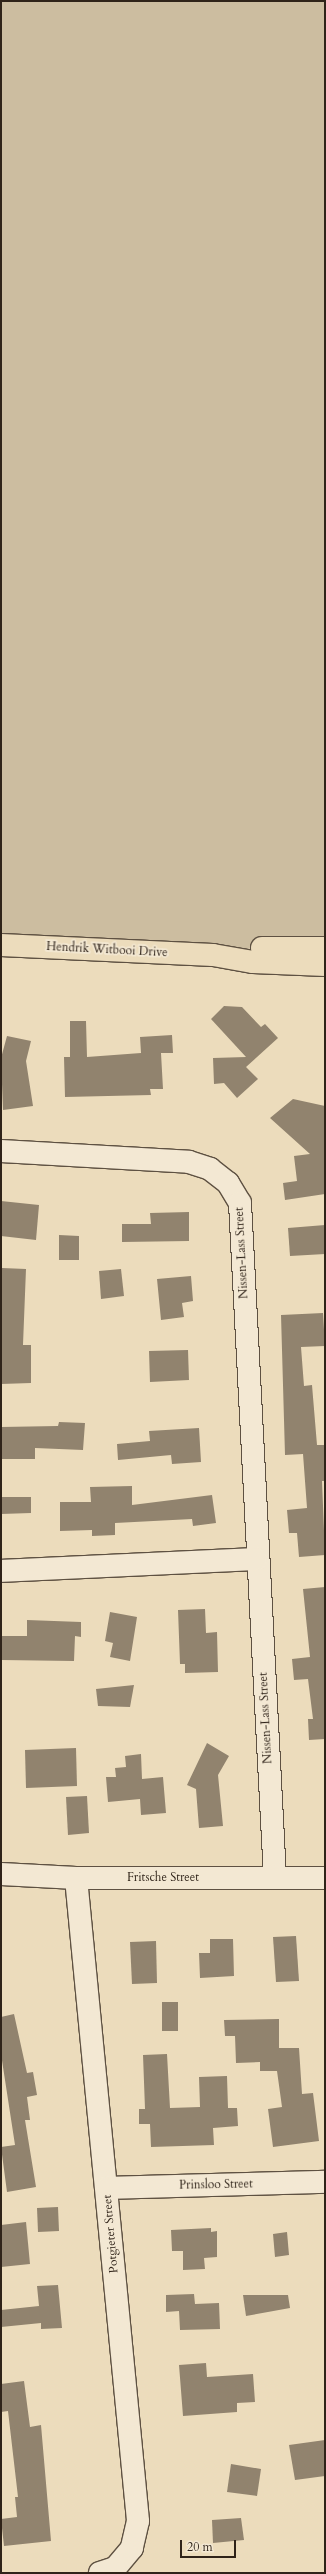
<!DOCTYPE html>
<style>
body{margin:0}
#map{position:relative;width:326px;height:2574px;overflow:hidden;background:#ecdcbc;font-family:Cardo,serif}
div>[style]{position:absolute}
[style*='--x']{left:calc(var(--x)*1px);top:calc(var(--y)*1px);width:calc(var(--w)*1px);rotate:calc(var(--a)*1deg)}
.green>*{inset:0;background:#ccbda0}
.building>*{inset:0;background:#91836e}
.roads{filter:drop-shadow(1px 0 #5e5142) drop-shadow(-1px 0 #5e5142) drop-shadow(0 1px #5e5142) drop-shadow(0 -1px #5e5142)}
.minor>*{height:22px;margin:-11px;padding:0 11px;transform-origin:11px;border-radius:11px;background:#f3e8d3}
.major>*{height:22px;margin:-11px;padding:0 11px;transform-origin:11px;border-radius:11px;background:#ecdcbc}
span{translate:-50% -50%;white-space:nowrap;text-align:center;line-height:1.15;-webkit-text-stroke:3.5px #f3e8d3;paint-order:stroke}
.street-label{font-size:12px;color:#2f2319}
.frame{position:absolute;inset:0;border:2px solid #2f2319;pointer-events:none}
.scale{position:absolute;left:180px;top:2540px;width:56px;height:18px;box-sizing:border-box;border:2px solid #2f2319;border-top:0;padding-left:5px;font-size:12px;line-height:14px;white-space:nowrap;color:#2f2319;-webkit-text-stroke:3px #f3e8d3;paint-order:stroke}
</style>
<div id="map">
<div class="green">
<div style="clip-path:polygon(1px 1px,325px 1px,325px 948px,253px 948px,213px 955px,1px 945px)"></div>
</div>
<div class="building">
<div style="clip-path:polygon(224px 1006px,242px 1007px,261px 1027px,265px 1024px,278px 1038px,246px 1067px,258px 1079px,237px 1098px,224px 1083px,214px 1084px,213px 1058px,246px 1057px,211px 1019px)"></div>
<div style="clip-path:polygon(70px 1021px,86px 1021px,87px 1057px,141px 1053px,140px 1037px,172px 1035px,173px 1053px,161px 1053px,163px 1089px,150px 1089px,151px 1095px,65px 1097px,64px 1057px,70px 1057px)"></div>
<div style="clip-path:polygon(7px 1036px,31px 1041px,26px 1061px,33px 1106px,3px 1110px,1px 1058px)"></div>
<div style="clip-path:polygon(293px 1099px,325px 1106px,325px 1194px,285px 1200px,283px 1183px,297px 1181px,294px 1156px,310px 1154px,270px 1118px)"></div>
<div style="clip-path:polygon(1px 1201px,39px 1205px,36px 1240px,1px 1236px)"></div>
<div style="clip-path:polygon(189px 1212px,189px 1241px,122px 1242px,122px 1224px,151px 1224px,150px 1213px)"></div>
<div style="clip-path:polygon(325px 1225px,325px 1254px,290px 1256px,288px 1228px)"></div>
<div style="clip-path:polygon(59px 1235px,79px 1236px,79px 1260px,59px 1260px)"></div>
<div style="clip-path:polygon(2px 1268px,26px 1269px,23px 1345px,31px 1345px,31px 1383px,1px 1384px)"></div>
<div style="clip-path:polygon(121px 1269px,124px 1296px,101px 1299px,99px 1271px)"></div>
<div style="clip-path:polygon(191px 1276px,193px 1301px,182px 1303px,184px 1317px,161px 1320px,157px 1279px)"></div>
<div style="clip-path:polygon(323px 1313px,325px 1346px,301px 1347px,304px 1386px,312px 1385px,317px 1445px,325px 1445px,325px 1481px,322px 1481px,325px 1555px,299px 1557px,297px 1533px,289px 1533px,287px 1510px,307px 1508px,303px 1454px,285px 1455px,281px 1315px)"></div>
<div style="clip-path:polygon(188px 1350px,189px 1380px,150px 1382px,149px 1351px)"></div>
<div style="clip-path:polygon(59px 1422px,85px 1423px,83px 1450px,35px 1448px,35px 1459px,1px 1459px,1px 1427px,58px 1426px)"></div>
<div style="clip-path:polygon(199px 1428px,201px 1462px,172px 1464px,171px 1455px,118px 1460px,117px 1444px,150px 1441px,149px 1431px)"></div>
<div style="clip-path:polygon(132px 1486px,132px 1505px,212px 1495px,216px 1523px,193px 1526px,192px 1519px,115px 1523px,115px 1535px,92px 1536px,92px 1530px,60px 1531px,60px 1502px,91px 1502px,90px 1487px)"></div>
<div style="clip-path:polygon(1px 1497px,31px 1497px,31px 1513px,1px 1514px)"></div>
<div style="clip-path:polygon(325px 1587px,325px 1739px,309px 1740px,308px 1719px,313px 1719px,308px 1679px,294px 1680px,292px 1659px,310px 1657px,303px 1589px)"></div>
<div style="clip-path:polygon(205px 1609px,206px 1633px,217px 1632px,218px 1672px,185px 1673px,185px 1664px,180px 1664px,178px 1610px)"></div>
<div style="clip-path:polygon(110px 1612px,137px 1617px,130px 1661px,110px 1657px,113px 1643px,105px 1641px)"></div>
<div style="clip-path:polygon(27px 1620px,81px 1622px,81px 1637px,75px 1636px,74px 1661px,1px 1660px,1px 1636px,27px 1636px)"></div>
<div style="clip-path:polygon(134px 1685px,130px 1707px,98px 1706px,96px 1689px)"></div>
<div style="clip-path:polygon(207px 1743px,229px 1756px,218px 1775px,223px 1826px,199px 1828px,196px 1789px,187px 1785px)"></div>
<div style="clip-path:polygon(76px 1748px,77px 1786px,26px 1788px,25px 1750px)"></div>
<div style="clip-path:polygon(141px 1754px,142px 1779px,163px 1777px,166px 1813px,141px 1815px,140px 1799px,108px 1802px,106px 1777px,116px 1777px,115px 1768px,126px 1767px,125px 1756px)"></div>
<div style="clip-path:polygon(87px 1796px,89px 1833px,68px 1835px,66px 1797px)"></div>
<div style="clip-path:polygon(296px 1936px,299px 1981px,276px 1982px,273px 1937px)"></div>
<div style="clip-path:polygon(210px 1939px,233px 1939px,234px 1976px,200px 1978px,199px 1953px,210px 1953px)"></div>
<div style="clip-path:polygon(156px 1941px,157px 1983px,132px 1984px,130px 1942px)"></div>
<div style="clip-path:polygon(162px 2002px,178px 2002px,178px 2031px,162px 2031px)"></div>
<div style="clip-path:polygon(14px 2014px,27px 2073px,33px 2072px,37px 2095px,27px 2097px,30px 2120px,25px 2120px,36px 2187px,7px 2192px,1px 2147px,15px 2145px,1px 2054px,1px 2017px)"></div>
<div style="clip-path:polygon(279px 2019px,279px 2048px,299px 2048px,302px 2094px,313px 2093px,319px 2141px,273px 2147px,268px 2109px,282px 2107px,277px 2071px,260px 2071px,260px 2062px,236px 2063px,235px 2036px,225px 2036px,224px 2020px)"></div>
<div style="clip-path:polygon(167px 2054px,170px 2108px,200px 2107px,199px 2077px,227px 2076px,228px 2108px,237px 2108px,238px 2126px,213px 2128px,214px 2145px,151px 2147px,150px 2124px,139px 2124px,139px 2109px,145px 2109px,143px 2055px)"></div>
<div style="clip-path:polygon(58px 2207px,59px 2231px,38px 2232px,37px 2208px)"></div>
<div style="clip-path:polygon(26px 2222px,30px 2264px,1px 2267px,1px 2225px)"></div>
<div style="clip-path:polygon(211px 2228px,211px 2232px,217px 2231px,217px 2257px,204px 2258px,205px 2269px,183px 2270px,183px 2251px,172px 2251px,171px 2230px)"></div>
<div style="clip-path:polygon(287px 2232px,289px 2255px,275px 2257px,273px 2234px)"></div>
<div style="clip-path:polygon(58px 2285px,62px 2328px,41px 2329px,41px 2323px,1px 2327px,1px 2310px,39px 2306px,37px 2286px)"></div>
<div style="clip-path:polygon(194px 2294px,195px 2304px,219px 2303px,220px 2329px,180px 2330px,179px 2311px,166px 2312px,166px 2295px)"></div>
<div style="clip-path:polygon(243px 2295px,288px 2295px,290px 2308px,246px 2316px)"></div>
<div style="clip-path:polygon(206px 2363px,207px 2377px,253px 2374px,255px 2402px,237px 2403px,237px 2412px,183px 2416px,179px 2365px)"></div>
<div style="clip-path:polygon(24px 2381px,30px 2427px,41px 2425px,51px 2541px,4px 2546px,1px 2519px,17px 2517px,15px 2497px,18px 2497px,8px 2411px,1px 2412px,1px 2384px)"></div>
<div style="clip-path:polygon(325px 2440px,325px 2476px,295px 2480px,289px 2445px)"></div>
<div style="clip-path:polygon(231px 2464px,261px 2469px,257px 2496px,227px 2492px)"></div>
<div style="clip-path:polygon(241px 2518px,244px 2540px,213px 2543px,212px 2520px)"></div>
</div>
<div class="roads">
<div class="minor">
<div style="--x:1;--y:1151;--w:188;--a:3.3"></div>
<div style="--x:189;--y:1162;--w:22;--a:18"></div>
<div style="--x:210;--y:1169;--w:23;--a:38"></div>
<div style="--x:228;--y:1183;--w:23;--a:59"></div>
<div style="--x:240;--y:1203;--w:676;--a:87.03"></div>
<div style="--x:1;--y:1571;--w:255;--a:-2.7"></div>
<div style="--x:1;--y:1874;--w:75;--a:3.1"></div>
<div style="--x:76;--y:1878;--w:249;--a:0"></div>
<div style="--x:76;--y:1878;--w:646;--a:84.49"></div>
<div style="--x:138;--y:2521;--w:28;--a:103"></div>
<div style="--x:132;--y:2548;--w:26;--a:130"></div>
<div style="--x:115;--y:2568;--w:16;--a:162"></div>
<div style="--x:107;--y:2188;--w:218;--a:-1.6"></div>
</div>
<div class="major">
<div style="--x:1;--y:945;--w:212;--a:2.7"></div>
<div style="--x:213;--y:955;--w:41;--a:9.9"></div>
<div style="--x:253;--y:962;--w:72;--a:2.4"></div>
<div style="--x:262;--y:948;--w:63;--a:0"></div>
</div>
</div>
<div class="street-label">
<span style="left:107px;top:950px;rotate:3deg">Hendrik Witbooi Drive</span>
<span style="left:242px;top:1253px;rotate:-93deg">Nissen-Lass Street</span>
<span style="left:266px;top:1718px;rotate:-93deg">Nissen-Lass Street</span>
<span style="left:163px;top:1878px">Fritsche Street</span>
<span style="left:216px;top:2185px;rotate:-1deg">Prinsloo Street</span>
<span style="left:111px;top:2234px;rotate:-95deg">Potgieter Street</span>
</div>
<div class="frame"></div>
<div class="scale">20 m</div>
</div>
